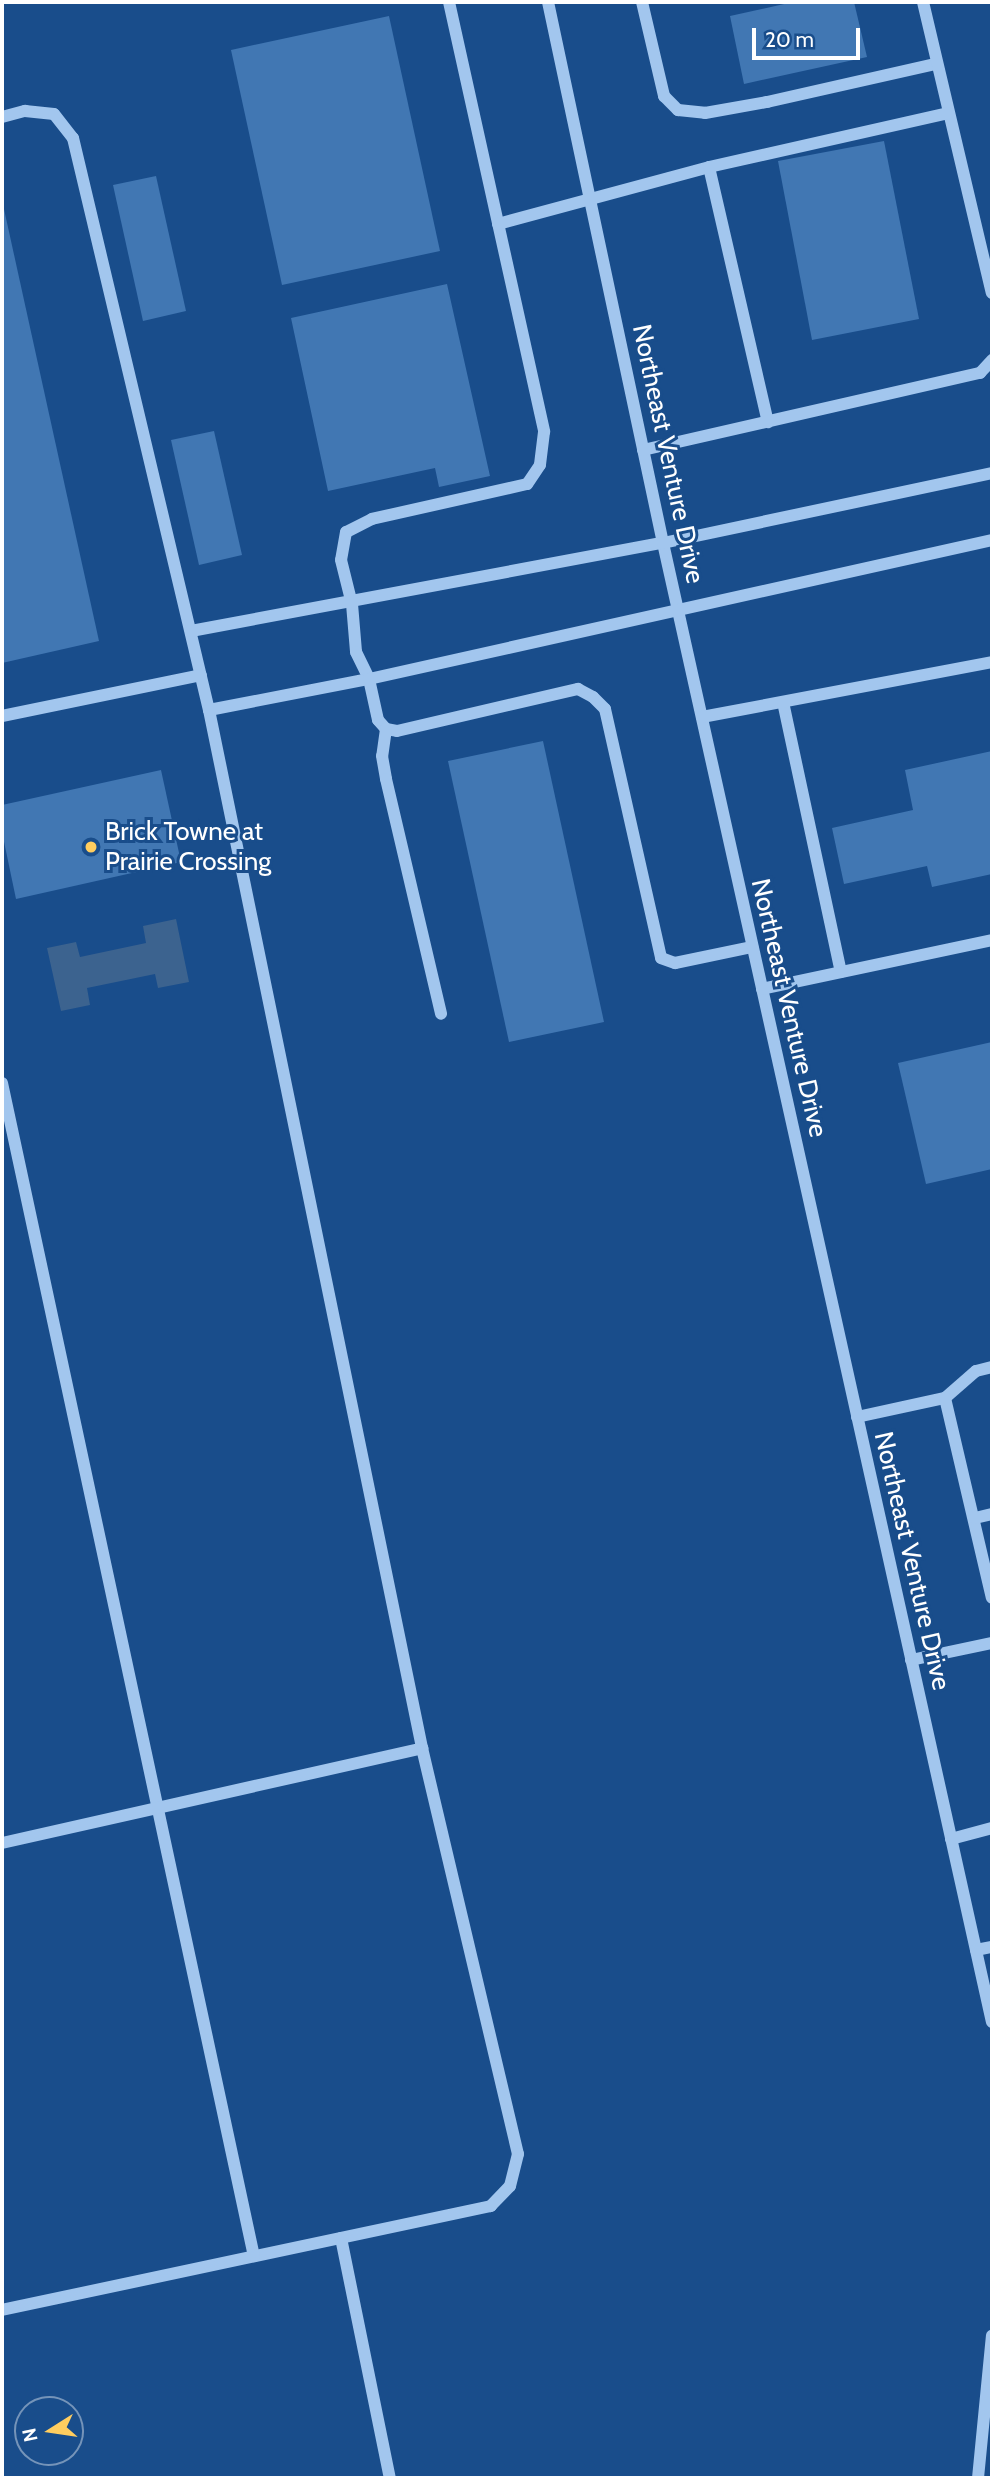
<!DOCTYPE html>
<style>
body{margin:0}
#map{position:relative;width:994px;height:2480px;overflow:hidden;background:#194d8b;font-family:Cabin,sans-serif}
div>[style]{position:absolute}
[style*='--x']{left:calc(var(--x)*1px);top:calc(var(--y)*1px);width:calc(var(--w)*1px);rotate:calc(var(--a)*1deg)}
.water>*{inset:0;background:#3c638f}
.building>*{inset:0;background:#4177b3}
.minor>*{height:12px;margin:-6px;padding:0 6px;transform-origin:6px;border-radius:6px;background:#a2c6ee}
.dots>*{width:19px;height:19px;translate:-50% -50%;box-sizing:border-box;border:4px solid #194d8b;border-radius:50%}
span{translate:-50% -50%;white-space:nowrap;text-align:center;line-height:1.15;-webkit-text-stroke:6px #194d8b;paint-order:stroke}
.street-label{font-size:26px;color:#fff}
.poi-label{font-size:26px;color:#fff}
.left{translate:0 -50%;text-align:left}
.frame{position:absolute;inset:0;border:4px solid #fff;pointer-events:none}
.north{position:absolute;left:14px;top:2396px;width:70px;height:70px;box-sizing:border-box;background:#194d8b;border:2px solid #7594b9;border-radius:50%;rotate:258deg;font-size:19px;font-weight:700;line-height:28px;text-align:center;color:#fff}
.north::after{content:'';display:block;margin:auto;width:24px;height:32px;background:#ffcd5f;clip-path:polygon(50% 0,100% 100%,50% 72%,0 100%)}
.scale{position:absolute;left:752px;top:28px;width:108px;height:32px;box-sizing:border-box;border:4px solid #fff;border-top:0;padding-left:9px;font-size:21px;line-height:24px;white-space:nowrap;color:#fff;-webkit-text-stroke:5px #194d8b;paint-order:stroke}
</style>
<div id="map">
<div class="water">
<div style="clip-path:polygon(176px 919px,189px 982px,158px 988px,155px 974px,87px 988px,90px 1005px,61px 1011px,47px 948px,76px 942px,80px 957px,146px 943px,143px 926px)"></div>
</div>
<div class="building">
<div style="clip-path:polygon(793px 2px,854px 2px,867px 57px,744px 84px,730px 16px)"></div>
<div style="clip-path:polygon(389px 16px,440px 251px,282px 285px,231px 50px)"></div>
<div style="clip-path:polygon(884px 141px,919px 319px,812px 340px,778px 161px)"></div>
<div style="clip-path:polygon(156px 176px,186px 311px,143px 321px,113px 185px)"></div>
<div style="clip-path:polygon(2px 200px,99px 641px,2px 663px)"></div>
<div style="clip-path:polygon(447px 284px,490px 476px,439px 487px,435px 468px,328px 491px,291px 318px)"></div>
<div style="clip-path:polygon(214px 431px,242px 555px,199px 565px,171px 440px)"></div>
<div style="clip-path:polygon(543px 741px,604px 1022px,509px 1042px,448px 761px)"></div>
<div style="clip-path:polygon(992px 751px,992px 874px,932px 887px,927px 866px,844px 884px,832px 828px,913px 810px,905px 770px)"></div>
<div style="clip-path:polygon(161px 770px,181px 862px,16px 899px,2px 832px,2px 805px)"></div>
<div style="clip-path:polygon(992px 1042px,992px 1169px,926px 1184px,898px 1063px)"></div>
</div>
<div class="minor">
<div style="--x:449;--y:2;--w:440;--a:77.5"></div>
<div style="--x:544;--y:432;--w:33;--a:97"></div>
<div style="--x:540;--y:465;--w:23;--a:124"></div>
<div style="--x:527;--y:484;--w:159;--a:167.3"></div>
<div style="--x:372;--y:519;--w:29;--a:153"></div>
<div style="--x:346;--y:532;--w:28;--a:100"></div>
<div style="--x:341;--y:560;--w:45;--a:76"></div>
<div style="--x:352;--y:604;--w:48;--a:85.2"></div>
<div style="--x:356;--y:652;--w:30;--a:64"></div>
<div style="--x:369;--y:679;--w:42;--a:77.6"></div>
<div style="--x:378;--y:720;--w:12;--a:48"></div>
<div style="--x:386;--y:729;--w:11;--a:10"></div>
<div style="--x:397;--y:731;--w:186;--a:-13.1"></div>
<div style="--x:578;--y:689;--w:17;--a:28"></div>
<div style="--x:593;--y:697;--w:17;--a:45"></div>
<div style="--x:605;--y:709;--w:255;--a:77.3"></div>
<div style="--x:661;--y:958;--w:15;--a:20"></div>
<div style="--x:675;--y:963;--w:79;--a:-11.7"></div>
<div style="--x:548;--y:2;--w:553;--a:78"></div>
<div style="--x:663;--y:543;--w:1515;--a:77.46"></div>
<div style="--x:642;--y:2;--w:97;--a:76.8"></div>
<div style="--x:664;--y:96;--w:20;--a:45"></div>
<div style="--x:678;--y:110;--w:27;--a:6"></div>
<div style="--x:705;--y:113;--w:63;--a:-10.1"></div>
<div style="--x:767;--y:102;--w:173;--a:-12.7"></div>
<div style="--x:923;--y:2;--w:299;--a:76.7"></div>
<div style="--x:2;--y:117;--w:24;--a:-15"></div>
<div style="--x:25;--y:111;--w:29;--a:6"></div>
<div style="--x:54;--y:114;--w:31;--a:52"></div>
<div style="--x:73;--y:138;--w:588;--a:76.63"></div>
<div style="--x:209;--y:710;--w:1060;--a:78.4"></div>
<div style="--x:422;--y:1748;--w:417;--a:76.7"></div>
<div style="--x:518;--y:2154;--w:33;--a:104"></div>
<div style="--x:510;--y:2186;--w:28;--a:134"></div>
<div style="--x:491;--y:2206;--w:500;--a:168"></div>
<div style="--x:709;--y:167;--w:262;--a:77"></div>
<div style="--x:498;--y:224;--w:219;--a:-15.1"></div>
<div style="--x:709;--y:167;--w:245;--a:-12.7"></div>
<div style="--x:643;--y:450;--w:346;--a:-12.9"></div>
<div style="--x:980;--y:373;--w:18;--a:-47"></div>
<div style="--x:191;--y:631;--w:480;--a:-10.6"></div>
<div style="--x:663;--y:543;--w:336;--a:-12"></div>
<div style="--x:783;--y:702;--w:276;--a:77.9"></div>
<div style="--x:209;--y:710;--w:163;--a:-11"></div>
<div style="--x:369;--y:679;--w:638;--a:-12.58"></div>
<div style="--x:2;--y:716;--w:203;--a:-11.6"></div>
<div style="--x:702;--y:717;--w:295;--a:-10.7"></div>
<div style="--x:386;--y:729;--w:27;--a:98"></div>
<div style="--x:382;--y:756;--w:23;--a:80"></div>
<div style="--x:386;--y:779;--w:241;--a:76.8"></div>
<div style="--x:762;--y:989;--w:235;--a:-12"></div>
<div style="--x:2;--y:1083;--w:1200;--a:77.88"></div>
<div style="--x:945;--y:1398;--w:41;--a:-41.1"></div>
<div style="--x:976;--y:1371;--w:16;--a:-14"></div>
<div style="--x:857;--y:1417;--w:90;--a:-12.2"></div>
<div style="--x:945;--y:1398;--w:205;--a:76.8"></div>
<div style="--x:975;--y:1518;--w:17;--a:-13"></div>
<div style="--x:911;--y:1660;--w:83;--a:-11.9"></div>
<div style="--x:951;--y:1839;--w:42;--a:-15"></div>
<div style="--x:2;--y:1843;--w:431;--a:-12.7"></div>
<div style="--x:976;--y:1950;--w:16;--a:-11"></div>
<div style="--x:341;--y:2238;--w:245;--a:78.5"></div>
<div style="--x:978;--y:2478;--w:143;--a:-84.4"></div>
</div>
<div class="dots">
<div style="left:91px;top:847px;background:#ffcd5f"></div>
</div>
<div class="street-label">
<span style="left:668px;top:454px;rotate:78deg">Northeast Venture Drive</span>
<span style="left:789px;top:1008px;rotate:77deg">Northeast Venture Drive</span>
<span style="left:912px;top:1561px;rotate:77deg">Northeast Venture Drive</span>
</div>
<div class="poi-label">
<span class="left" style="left:105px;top:847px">Brick Towne at<br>Prairie Crossing</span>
</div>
<div class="frame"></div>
<div class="north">N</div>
<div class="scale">20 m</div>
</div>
